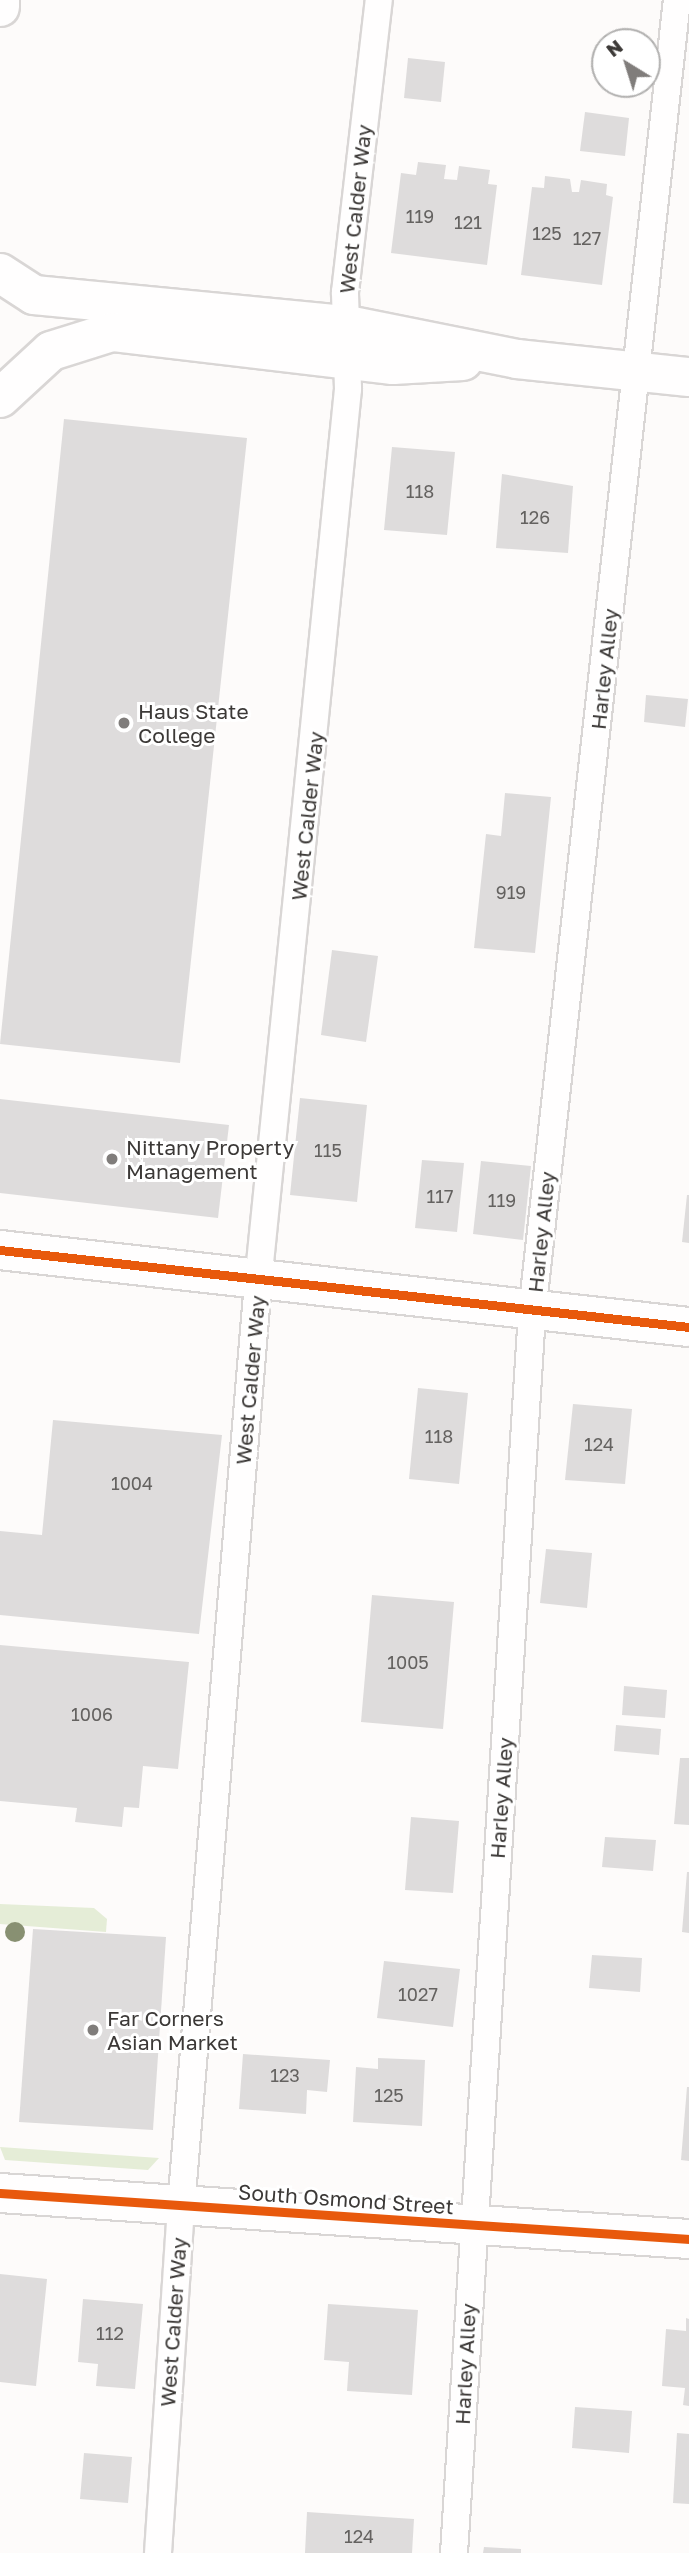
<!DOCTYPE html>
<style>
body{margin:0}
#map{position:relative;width:689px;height:2553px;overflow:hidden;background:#fdfbfa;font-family:"Golos Text",sans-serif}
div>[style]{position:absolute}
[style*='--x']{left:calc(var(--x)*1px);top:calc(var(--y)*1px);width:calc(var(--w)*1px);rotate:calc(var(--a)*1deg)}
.green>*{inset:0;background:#e5edd7}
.building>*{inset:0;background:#dedcdc}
.roads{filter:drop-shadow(2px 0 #d9d6d5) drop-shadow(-2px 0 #d9d6d5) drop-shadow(0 2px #d9d6d5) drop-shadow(0 -2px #d9d6d5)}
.lane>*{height:26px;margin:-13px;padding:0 13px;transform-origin:13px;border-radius:13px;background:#fffefe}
.street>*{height:38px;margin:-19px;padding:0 19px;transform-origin:19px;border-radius:19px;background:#fffefe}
.primary>*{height:38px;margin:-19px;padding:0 19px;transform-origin:19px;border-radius:19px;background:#fffefe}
.cycleway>*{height:9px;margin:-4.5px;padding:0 4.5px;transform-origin:4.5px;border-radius:4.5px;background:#e8590c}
.trees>*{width:20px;height:20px;margin:-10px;border-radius:50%;background:#889072}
.dots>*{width:19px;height:19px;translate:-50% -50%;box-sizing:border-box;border:4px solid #fff;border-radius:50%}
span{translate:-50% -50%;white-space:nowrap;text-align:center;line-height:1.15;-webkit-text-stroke:6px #fff;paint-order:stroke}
.number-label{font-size:18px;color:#646260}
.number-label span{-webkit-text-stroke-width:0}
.street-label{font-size:21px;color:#3c3937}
.poi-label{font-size:21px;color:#3c3937}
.left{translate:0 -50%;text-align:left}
.north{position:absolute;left:591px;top:28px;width:70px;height:70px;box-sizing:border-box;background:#fff;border:2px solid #b1b0af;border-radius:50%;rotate:322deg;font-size:19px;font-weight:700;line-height:28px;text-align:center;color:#3c3937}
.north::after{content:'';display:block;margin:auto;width:24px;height:32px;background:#807d7b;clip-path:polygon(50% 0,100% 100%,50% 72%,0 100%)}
</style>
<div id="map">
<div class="green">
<div style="clip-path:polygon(0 1904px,94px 1908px,107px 1919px,106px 1932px,0 1924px)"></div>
<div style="clip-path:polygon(0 2147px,159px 2158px,148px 2170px,5px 2160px)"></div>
</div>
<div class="building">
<div style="clip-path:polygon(408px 58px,445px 62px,441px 102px,404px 98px)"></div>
<div style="clip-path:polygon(585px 112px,629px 118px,625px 156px,580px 151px)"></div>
<div style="clip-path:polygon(418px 162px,446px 165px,444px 179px,457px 180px,459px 166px,490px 170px,488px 184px,497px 185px,487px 265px,391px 253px,401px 173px,416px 175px)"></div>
<div style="clip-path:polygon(545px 176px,570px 179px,572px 192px,579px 192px,581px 180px,607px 184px,606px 195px,613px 197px,602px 285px,521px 275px,532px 187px,544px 188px)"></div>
<div style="clip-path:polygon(64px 419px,247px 438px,180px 1063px,0 1044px)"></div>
<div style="clip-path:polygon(392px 447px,455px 452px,447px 535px,384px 530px)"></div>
<div style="clip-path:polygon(502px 474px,573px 486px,568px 553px,496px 548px)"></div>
<div style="clip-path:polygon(646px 695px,688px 699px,685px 727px,644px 722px)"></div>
<div style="clip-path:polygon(505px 793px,551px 797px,535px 953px,474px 948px,486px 834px,501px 836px)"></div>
<div style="clip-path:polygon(332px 950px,378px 956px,366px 1042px,321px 1035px)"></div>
<div style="clip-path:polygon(300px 1098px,367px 1105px,357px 1202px,290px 1195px)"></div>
<div style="clip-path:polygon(0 1099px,229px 1125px,218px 1218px,0 1193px)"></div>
<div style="clip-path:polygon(422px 1160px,464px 1163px,457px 1232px,415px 1228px)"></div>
<div style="clip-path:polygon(481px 1161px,531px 1166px,523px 1240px,473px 1234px)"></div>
<div style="clip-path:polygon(687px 1195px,689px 1195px,689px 1243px,682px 1242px)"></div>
<div style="clip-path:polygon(418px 1388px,468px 1393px,459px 1484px,409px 1479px)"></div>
<div style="clip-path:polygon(573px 1404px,632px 1409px,625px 1484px,565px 1480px)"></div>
<div style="clip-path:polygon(53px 1420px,222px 1435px,199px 1634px,0 1615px,0 1531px,42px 1535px)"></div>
<div style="clip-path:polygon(546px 1549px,592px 1553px,587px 1608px,540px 1603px)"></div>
<div style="clip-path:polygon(372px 1595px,454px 1602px,443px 1729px,361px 1722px)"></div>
<div style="clip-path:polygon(0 1645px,189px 1662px,178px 1769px,143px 1766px,139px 1808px,124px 1807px,122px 1827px,75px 1822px,77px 1808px,0 1801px)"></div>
<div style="clip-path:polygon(624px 1686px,667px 1690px,665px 1718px,622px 1715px)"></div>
<div style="clip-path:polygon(616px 1725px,661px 1729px,659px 1755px,614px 1751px)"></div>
<div style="clip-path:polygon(680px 1758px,689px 1758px,689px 1825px,674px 1824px)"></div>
<div style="clip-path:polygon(411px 1817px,459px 1821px,453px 1893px,405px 1890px)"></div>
<div style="clip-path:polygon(605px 1837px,656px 1840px,653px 1871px,602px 1867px)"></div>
<div style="clip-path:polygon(687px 1872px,689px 1872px,689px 1933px,682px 1932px)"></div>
<div style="clip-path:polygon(33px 1929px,166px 1937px,153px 2130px,19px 2122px)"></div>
<div style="clip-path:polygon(592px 1955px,642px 1958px,640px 1992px,589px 1988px)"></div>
<div style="clip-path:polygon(384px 1961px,460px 1969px,453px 2027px,377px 2018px)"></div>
<div style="clip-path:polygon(243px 2054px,330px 2060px,327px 2092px,307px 2090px,306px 2114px,239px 2109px)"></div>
<div style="clip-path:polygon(378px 2058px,425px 2060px,422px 2126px,353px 2122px,356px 2067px,378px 2069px)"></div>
<div style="clip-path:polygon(687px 2087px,689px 2087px,689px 2161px,681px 2160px)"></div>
<div style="clip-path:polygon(0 2274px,47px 2279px,36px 2386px,0 2382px)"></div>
<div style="clip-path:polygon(83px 2299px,143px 2304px,135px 2389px,96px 2386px,98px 2364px,78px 2362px)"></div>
<div style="clip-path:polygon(328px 2304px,418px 2310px,412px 2395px,347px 2391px,349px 2362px,324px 2360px)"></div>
<div style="clip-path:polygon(686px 2318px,689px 2319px,689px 2406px,683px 2405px,685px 2388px,662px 2386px,666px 2329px,686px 2331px)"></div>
<div style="clip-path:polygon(575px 2407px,632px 2411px,629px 2453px,572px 2448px)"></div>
<div style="clip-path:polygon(677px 2433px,689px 2434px,689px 2504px,673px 2503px)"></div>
<div style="clip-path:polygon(84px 2453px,132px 2457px,128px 2503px,80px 2499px)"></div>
<div style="clip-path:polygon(307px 2512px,414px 2519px,412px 2553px,305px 2553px)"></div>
<div style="clip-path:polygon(484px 2547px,521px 2549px,521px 2553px,483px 2553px)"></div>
</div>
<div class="roads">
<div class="lane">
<div style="--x:158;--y:2553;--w:347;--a:-86.2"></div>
<div style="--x:181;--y:2207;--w:927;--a:-85.24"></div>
<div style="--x:258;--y:1283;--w:899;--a:-84.25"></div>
<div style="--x:348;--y:389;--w:97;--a:-91.8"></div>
<div style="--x:345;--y:292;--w:294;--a:-83.4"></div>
<div style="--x:454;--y:2553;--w:1242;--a:-86.4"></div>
<div style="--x:532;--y:1313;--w:1321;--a:-83.7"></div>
</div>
<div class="street">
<div style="--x:0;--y:1250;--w:693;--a:6.38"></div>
<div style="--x:0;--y:2193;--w:691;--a:3.82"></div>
</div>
<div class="primary">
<div style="--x:0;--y:7;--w:7;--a:-90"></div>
<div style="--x:0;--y:273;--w:40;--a:32.9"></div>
<div style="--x:34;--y:295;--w:314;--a:5.5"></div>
<div style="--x:347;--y:325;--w:173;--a:11.3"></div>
<div style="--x:517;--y:359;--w:173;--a:6"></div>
<div style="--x:0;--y:398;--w:69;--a:-42.7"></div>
<div style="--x:51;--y:351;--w:64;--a:-17.3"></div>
<div style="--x:112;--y:332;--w:283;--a:6.7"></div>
<div style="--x:393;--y:365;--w:70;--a:-3.3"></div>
</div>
</div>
<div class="cycleway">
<div style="--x:0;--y:1250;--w:693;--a:6.38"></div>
<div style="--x:0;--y:2193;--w:691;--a:3.82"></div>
</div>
<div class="trees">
<div style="left:15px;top:1932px"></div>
</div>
<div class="dots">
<div style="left:124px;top:723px;background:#807d7b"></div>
<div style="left:112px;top:1159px;background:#807d7b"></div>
<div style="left:93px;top:2030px;background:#807d7b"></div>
</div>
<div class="number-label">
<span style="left:420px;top:216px">119</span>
<span style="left:468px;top:222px">121</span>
<span style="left:547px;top:233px">125</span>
<span style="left:587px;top:238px">127</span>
<span style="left:420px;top:491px">118</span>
<span style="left:535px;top:517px">126</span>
<span style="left:511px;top:892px">919</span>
<span style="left:328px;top:1150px">115</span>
<span style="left:440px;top:1196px">117</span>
<span style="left:502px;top:1200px">119</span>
<span style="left:439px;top:1436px">118</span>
<span style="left:599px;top:1444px">124</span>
<span style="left:132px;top:1483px">1004</span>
<span style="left:408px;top:1662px">1005</span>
<span style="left:92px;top:1714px">1006</span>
<span style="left:418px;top:1994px">1027</span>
<span style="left:285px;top:2075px">123</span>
<span style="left:389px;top:2095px">125</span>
<span style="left:110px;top:2333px">112</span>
<span style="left:359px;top:2536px">124</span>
</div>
<div class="street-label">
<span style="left:355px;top:209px;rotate:-84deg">West Calder Way</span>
<span style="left:604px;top:669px;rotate:-84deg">Harley Alley</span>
<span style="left:307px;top:816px;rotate:-84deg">West Calder Way</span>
<span style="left:541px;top:1232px;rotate:-84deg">Harley Alley</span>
<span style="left:250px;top:1380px;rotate:-85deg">West Calder Way</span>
<span style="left:501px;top:1798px;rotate:-86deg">Harley Alley</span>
<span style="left:346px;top:2199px;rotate:4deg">South Osmond Street</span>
<span style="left:173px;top:2322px;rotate:-86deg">West Calder Way</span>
<span style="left:465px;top:2364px;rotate:-87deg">Harley Alley</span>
</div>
<div class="poi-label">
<span class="left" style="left:138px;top:723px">Haus State<br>College</span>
<span class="left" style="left:126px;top:1159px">Nittany Property<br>Management</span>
<span class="left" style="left:107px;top:2030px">Far Corners<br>Asian Market</span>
</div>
<div class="north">N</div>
</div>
